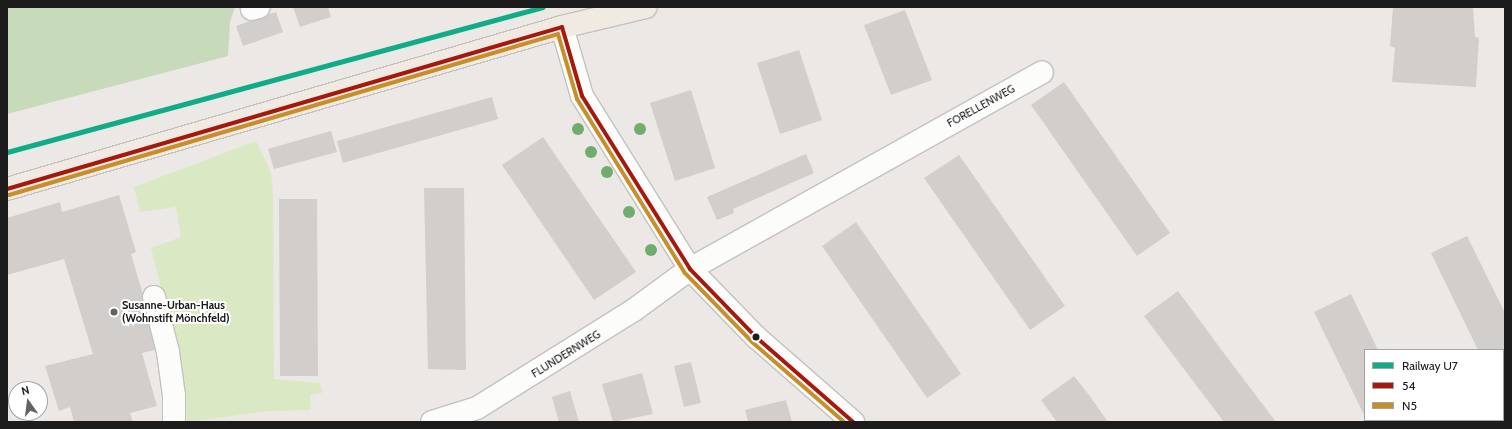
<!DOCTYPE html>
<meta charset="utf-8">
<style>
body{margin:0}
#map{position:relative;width:1512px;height:429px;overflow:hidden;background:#ebe8e5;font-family:Cabin,sans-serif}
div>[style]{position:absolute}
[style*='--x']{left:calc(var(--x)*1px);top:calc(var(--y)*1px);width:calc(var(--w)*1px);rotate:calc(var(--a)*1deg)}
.grass>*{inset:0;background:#dae9c3}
.forest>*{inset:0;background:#c7daba}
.building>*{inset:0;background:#d1cecc}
.roads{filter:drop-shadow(1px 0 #c3c2c1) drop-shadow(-1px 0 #c3c2c1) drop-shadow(0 1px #c3c2c1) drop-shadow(0 -1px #c3c2c1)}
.minor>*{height:22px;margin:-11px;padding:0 11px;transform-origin:11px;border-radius:11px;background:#fcfcfb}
.major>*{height:22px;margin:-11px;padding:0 11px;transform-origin:11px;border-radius:11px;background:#f0eae3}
.bus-1>*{height:4px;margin:-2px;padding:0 2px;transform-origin:2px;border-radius:2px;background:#a6180e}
.bus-2>*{height:4px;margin:-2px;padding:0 2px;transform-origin:2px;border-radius:2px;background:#c68f2b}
.rail-1>*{height:5px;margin:-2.5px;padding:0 2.5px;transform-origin:2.5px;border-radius:2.5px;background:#0fac87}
.trees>*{width:12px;height:12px;margin:-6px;border-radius:50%;background:#70ac6e}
.dots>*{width:11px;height:11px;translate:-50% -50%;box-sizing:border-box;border:2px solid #fff;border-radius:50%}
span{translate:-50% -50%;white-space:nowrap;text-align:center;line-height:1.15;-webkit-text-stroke:4px #fff;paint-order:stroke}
.street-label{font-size:11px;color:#1c1c1c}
.poi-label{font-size:11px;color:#1c1c1c;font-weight:700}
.left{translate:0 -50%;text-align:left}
.frame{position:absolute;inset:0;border:8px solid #1c1c1c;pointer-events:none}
.legend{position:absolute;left:1364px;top:349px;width:140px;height:72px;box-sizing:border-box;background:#fff;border:1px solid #a4a4a4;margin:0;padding:5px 7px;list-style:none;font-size:12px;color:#1c1c1c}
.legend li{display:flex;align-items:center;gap:8px;height:20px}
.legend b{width:20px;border:1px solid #a4a4a4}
.north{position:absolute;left:8px;top:381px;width:40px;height:40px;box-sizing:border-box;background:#fff;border:1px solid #a4a4a4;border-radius:50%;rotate:346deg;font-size:11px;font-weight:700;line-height:16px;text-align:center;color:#1c1c1c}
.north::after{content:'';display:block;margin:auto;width:14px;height:18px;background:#646362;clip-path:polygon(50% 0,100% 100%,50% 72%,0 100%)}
</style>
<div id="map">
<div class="grass">
<div style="clip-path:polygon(256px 141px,271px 172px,273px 194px,274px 379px,320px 383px,322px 393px,310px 395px,311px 410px,270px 411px,187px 422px,183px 375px,151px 248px,181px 237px,176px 207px,140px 212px,134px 187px)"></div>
</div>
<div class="forest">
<div style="clip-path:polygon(7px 7px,235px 7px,230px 22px,228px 56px,7px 114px)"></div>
</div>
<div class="building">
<div style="clip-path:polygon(293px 7px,328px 7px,331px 17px,300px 27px)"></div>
<div style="clip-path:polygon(1393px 7px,1473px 7px,1475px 37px,1479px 38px,1476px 87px,1392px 82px,1395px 48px,1390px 46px)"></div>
<div style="clip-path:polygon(905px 10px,932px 80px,891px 95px,864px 25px)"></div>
<div style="clip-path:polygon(276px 12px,283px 32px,243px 46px,236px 26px)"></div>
<div style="clip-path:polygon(799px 50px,822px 120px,780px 134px,757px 63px)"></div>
<div style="clip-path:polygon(1064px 82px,1170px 233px,1137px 256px,1031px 105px)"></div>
<div style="clip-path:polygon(691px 90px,715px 168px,675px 181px,650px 103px)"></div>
<div style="clip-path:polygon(492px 97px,498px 119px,343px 163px,337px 141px)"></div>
<div style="clip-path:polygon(331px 131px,337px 152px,274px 169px,268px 149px)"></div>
<div style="clip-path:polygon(543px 137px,636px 272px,594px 300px,502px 165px)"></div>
<div style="clip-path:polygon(806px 154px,814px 173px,733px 209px,734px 213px,717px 220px,707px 197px)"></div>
<div style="clip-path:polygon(959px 155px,1065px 306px,1030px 330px,924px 178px)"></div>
<div style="clip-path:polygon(424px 188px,464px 188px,466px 370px,428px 369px)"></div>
<div style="clip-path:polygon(119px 195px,136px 252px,131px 254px,159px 349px,142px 353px,157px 406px,130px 413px,133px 422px,74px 422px,70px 407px,59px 411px,45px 366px,93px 354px,64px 259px,7px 275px,7px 218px,60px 202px,62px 212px)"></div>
<div style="clip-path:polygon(279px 199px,317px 199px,318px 376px,280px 376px)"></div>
<div style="clip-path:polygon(856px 222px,961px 374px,927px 398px,822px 246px)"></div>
<div style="clip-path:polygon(1467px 236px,1505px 313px,1505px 406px,1503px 350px,1478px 350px,1431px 253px)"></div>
<div style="clip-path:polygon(1178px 291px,1220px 348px,1276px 422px,1224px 422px,1202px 393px,1144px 316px)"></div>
<div style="clip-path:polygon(1351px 294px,1378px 350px,1365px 350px,1365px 417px,1314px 312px)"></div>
<div style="clip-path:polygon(691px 362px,701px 403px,684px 407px,674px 366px)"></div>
<div style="clip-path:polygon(642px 373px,653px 414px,613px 422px,602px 384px)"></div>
<div style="clip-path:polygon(1074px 376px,1089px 395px,1108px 422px,1057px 422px,1041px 400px)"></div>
<div style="clip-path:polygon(570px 391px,579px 422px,559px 422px,552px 397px)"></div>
<div style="clip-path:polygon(786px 400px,792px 422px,748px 422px,745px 410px)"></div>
<div style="clip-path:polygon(1366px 420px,1412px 420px,1413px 422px,1367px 422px)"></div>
</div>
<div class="roads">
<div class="minor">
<div style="--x:252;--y:9;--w:7;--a:-16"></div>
<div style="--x:562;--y:27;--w:72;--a:73.8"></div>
<div style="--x:582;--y:96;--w:204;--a:58"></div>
<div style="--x:690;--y:269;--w:95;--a:45.9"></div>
<div style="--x:756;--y:337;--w:129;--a:41.2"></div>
<div style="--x:154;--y:297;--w:57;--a:75.7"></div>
<div style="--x:168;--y:352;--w:44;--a:82.2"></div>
<div style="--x:174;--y:396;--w:26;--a:90"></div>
<div style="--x:432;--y:422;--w:47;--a:-17.3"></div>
<div style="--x:477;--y:408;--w:185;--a:-32"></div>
<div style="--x:634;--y:310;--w:69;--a:-36.2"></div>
<div style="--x:690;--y:269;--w:403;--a:-29.2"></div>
</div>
<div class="major">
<div style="--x:7;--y:189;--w:578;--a:-16.27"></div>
<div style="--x:562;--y:27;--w:86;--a:-13.4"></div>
</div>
</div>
<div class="bus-1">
<div style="--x:562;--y:27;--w:72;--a:73.8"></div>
<div style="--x:582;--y:96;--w:204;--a:58"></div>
<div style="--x:690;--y:269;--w:95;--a:45.9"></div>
<div style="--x:756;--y:337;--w:129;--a:41.2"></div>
<div style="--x:7;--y:189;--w:578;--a:-16.27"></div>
</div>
<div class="bus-2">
<div style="--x:9;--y:195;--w:572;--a:-16.34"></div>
<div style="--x:558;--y:34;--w:68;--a:73.7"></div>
<div style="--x:577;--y:99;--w:205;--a:58.2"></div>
<div style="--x:685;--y:273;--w:96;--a:45.8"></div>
<div style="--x:752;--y:342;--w:122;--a:41"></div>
</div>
<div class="rail-1">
<div style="--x:7;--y:152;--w:555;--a:-15.14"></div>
</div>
<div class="trees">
<div style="left:578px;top:129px"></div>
<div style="left:640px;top:129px"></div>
<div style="left:591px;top:152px"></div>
<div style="left:607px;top:172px"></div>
<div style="left:629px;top:212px"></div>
<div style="left:651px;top:250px"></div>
</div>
<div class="dots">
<div style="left:114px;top:312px;background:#646362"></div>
<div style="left:756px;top:337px;background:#1c1c1c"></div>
</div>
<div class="street-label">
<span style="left:981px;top:106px;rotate:-29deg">FORELLENWEG</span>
<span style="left:566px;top:354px;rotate:-32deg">FLUNDERNWEG</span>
</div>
<div class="poi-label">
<span class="left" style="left:122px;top:312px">Susanne-Urban-Haus<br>(Wohnstift Mönchfeld)</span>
</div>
<div class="frame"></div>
<ul class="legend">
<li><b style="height:5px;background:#0fac87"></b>Railway U7</li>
<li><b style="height:5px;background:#a6180e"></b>54</li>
<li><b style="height:5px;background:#c68f2b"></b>N5</li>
</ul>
<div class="north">N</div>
</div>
